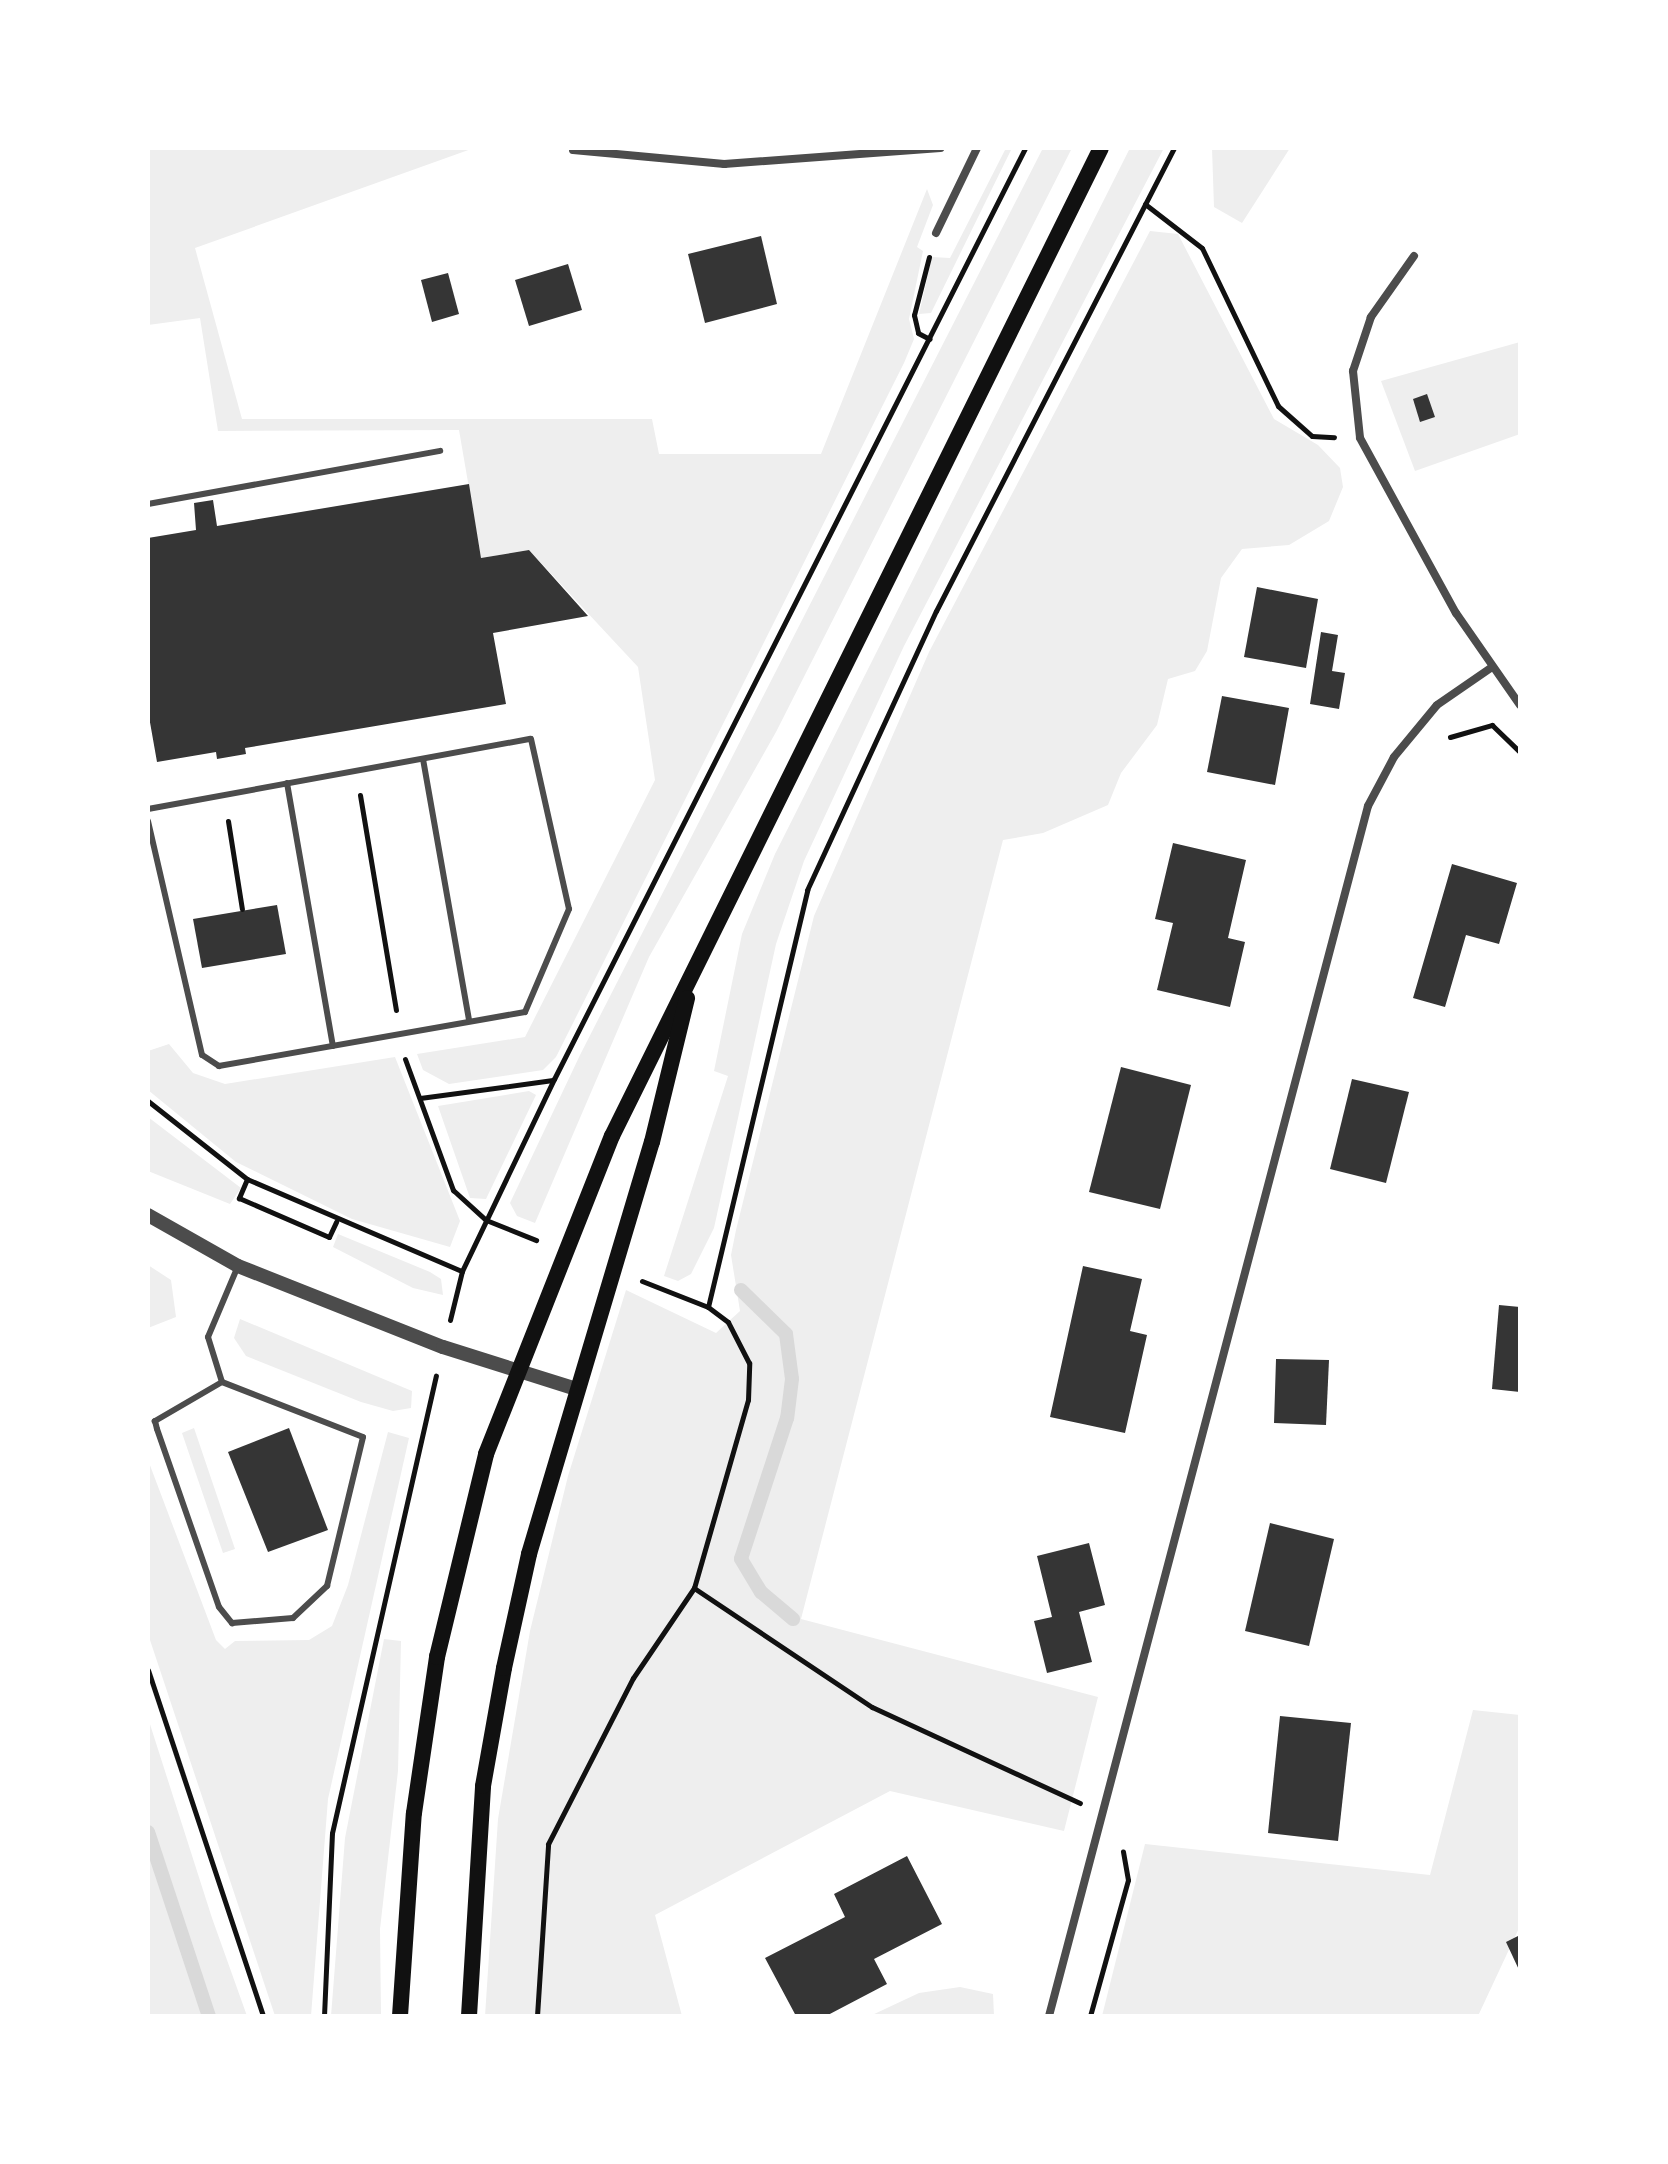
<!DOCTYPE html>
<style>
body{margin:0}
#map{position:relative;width:1668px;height:2164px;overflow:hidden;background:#fff;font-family:"IBM Plex Sans",sans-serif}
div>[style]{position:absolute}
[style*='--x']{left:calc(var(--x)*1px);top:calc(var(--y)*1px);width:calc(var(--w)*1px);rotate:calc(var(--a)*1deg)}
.green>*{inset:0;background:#eee}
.stream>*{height:14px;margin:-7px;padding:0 7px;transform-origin:7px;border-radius:7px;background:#d9d9d9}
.building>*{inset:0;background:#353535}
.path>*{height:5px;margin:-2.5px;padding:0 2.5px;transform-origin:2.5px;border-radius:2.5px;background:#111}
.service>*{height:6px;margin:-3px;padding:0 3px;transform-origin:3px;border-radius:3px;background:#4c4c4c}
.minor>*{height:8px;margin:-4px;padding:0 4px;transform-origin:4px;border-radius:4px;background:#4c4c4c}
.tertiary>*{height:14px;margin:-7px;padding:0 7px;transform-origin:7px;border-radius:7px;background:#4c4c4c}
.secondary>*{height:16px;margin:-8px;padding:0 8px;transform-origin:8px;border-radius:8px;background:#111}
span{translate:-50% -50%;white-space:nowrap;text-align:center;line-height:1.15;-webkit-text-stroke:6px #fff;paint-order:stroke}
.frame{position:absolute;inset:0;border:150px solid #fff;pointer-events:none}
</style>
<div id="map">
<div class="green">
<div style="clip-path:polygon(148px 148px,474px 148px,195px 248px,242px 419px,652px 419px,659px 454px,821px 454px,927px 189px,933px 205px,917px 247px,923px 251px,909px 319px,914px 339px,904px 363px,556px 1057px,543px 1070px,449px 1084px,423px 1070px,417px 1054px,525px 1037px,655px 780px,638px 667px,529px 550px,481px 558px,459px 430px,218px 431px,200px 318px,148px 325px)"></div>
<div style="clip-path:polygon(1006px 148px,1012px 148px,931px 313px,919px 314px,932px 257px,950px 258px)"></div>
<div style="clip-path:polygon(1043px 148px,1072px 148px,776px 732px,649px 957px,535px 1223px,517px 1216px,510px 1203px,580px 1055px)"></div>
<div style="clip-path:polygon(1130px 148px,1164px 148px,904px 646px,804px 861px,776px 944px,714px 1228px,691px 1274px,678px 1281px,664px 1276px,728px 1076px,714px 1071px,742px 934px,775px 854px)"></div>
<div style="clip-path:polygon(1212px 148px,1290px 148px,1242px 223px,1214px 207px)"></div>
<div style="clip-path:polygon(1150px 231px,1178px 234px,1274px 419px,1318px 445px,1340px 468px,1343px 487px,1329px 521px,1289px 545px,1242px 549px,1221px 578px,1207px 651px,1195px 671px,1168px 679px,1157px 725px,1121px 773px,1108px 805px,1043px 833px,1003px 840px,801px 1619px,1098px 1697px,1064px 1831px,890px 1791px,655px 1915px,682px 2016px,485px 2016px,498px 1819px,530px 1631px,568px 1476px,626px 1290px,716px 1333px,740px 1311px,731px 1255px,736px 1230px,814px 916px,929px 652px)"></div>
<div style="clip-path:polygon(1520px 342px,1520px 434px,1415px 471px,1381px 381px)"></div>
<div style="clip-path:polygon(169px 1044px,193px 1073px,225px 1084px,395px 1057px,460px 1221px,450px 1247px,352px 1219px,236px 1162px,148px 1090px,148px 1051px)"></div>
<div style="clip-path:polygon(529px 1091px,536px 1095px,486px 1199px,470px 1198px,438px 1106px)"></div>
<div style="clip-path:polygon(148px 1117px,241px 1188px,230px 1204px,148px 1171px)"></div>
<div style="clip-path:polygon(338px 1234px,430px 1272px,441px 1279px,443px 1295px,413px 1288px,333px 1247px)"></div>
<div style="clip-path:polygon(148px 1265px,171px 1280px,176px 1317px,148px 1328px)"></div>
<div style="clip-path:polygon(240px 1319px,412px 1391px,411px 1408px,393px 1411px,361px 1402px,246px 1356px,234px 1338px)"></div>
<div style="clip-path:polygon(194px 1428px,235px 1549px,223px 1553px,182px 1433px)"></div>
<div style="clip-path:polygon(388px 1432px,409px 1438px,328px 1799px,311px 2016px,275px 2016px,148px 1634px,148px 1460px,216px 1640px,225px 1649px,235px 1641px,309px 1640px,332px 1626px,348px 1585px)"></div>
<div style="clip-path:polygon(384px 1639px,401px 1641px,398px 1771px,380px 1929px,381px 2016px,331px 2016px,345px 1838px)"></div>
<div style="clip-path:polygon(1473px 1710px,1520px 1715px,1520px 1926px,1478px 2016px,1102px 2016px,1145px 1844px,1430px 1875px)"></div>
<div style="clip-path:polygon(148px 1718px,212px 1918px,247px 2016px,148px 2016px)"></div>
<div style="clip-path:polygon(960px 1987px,993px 1994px,994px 2016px,870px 2016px,919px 1993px)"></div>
</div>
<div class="stream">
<div style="--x:741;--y:1290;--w:63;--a:44.4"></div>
<div style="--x:786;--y:1334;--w:45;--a:82.4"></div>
<div style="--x:792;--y:1379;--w:39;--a:97"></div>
<div style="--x:787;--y:1418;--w:148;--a:108.1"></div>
<div style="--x:741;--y:1559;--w:39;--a:59"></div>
<div style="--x:761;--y:1592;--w:42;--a:40.2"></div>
<div style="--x:148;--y:1832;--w:194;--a:71.7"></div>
</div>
<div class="building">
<div style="clip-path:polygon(761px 236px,777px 304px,705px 323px,688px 254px)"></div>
<div style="clip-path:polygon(568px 264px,582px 310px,529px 326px,515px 280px)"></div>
<div style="clip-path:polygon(448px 273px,459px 314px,432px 322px,421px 280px)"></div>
<div style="clip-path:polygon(1427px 394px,1435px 417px,1420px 422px,1413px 399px)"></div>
<div style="clip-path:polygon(469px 484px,481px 558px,529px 550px,588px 616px,493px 633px,506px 704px,245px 748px,246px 754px,217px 759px,216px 752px,157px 762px,148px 711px,148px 538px,196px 530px,194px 503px,213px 500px,217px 526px)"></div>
<div style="clip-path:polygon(1257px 587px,1318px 599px,1306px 668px,1244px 657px)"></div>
<div style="clip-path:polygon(1321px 632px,1338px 635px,1332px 671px,1345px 673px,1339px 709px,1310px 704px)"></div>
<div style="clip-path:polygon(1222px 696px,1289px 708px,1275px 785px,1207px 772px)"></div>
<div style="clip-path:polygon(1173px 843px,1246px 860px,1228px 938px,1245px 942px,1230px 1007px,1157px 990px,1173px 923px,1155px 919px)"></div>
<div style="clip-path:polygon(1452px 864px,1517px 883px,1499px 944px,1466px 935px,1445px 1007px,1413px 998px)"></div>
<div style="clip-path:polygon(277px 905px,286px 954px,202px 968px,193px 919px)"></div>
<div style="clip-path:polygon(1121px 1067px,1191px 1085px,1160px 1209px,1089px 1192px)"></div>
<div style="clip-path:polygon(1352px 1079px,1409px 1092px,1386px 1183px,1330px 1169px)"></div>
<div style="clip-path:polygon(1083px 1266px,1142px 1279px,1130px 1331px,1147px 1335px,1125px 1433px,1050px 1417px)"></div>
<div style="clip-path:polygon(1499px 1305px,1520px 1307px,1520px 1392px,1492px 1389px)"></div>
<div style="clip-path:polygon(1276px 1359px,1329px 1360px,1326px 1425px,1274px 1423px)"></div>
<div style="clip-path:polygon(289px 1428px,328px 1530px,268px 1552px,228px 1452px)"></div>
<div style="clip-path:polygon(1270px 1523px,1334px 1539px,1309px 1646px,1245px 1631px)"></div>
<div style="clip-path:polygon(1089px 1543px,1105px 1605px,1079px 1612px,1092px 1662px,1047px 1673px,1034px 1621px,1052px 1617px,1037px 1556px)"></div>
<div style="clip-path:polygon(1280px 1716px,1351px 1723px,1338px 1841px,1268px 1833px)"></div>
<div style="clip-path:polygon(907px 1856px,942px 1924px,874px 1959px,887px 1984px,826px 2016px,796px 2016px,765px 1958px,845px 1917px,834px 1894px)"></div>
<div style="clip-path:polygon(1520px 1935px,1520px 1972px,1506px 1942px)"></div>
</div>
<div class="path">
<div style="--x:1145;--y:204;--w:72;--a:37.7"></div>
<div style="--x:1202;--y:248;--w:175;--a:64.3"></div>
<div style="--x:1278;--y:406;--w:45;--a:41.4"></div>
<div style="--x:1312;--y:436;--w:22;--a:3"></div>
<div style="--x:929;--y:257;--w:60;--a:104.5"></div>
<div style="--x:914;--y:315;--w:18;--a:77"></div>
<div style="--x:918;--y:333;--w:13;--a:27"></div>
<div style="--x:1450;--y:737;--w:44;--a:-15.9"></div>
<div style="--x:1492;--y:725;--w:39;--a:44"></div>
<div style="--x:360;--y:795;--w:218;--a:80.5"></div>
<div style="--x:228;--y:821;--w:89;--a:81"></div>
<div style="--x:405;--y:1059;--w:140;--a:69.9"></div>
<div style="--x:453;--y:1190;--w:45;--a:42.3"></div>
<div style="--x:486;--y:1220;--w:54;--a:21.8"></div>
<div style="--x:420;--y:1098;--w:134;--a:-7.7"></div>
<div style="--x:148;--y:1101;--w:126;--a:38.2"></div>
<div style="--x:247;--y:1179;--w:234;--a:23.2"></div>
<div style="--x:247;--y:1179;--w:21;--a:113"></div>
<div style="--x:239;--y:1198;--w:98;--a:23.4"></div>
<div style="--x:329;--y:1237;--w:17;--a:-65"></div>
<div style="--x:642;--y:1281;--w:71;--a:21.5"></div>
<div style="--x:450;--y:1320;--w:50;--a:-76.2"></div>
<div style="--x:462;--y:1271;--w:213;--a:-64.4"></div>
<div style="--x:554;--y:1079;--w:1043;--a:-63.16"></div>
<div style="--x:694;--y:1588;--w:214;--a:33.8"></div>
<div style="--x:872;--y:1707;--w:229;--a:24.8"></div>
<div style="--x:148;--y:1670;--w:365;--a:71.6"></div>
<div style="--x:324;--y:2016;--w:183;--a:-87.5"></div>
<div style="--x:332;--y:1833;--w:469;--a:-77.2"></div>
<div style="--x:537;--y:2016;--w:172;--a:-86.3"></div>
<div style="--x:548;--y:1844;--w:186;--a:-62.9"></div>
<div style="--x:633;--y:1678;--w:109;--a:-55.9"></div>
<div style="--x:694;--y:1588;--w:196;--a:-74"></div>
<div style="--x:748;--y:1400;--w:37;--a:-88"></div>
<div style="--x:749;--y:1363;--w:46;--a:-117.1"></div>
<div style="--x:728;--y:1322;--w:25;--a:-143"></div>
<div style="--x:708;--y:1307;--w:429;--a:-76.6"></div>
<div style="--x:807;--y:890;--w:307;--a:-65.2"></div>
<div style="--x:936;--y:611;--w:521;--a:-62.8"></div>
<div style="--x:1090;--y:2016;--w:141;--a:-74.4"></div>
<div style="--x:1128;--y:1880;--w:29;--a:-100"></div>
</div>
<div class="service">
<div style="--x:148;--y:504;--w:297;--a:-10.3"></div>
<div style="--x:423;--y:759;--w:266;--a:80"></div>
<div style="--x:287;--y:783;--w:267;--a:80.1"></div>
<div style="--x:148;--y:809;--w:389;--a:-10.4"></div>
<div style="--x:531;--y:739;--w:174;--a:77.4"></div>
<div style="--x:569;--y:909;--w:112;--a:113.1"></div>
<div style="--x:525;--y:1012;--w:311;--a:170"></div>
<div style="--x:219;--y:1066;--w:20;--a:-147"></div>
<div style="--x:202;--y:1055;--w:240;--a:-103"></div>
<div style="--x:222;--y:1382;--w:78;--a:149.8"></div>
<div style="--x:155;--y:1421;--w:8;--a:76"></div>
<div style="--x:157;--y:1429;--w:188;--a:70.8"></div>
<div style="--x:219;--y:1607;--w:21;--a:51"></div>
<div style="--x:232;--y:1623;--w:61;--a:-4.7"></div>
<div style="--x:293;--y:1618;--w:47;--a:-43.3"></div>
<div style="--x:327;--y:1586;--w:153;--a:-76.4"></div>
<div style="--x:363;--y:1437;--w:151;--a:-158.7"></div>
<div style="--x:222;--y:1382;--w:47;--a:-107.3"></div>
<div style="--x:208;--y:1337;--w:77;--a:-67.1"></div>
</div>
<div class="minor">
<div style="--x:573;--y:150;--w:152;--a:5.3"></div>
<div style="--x:724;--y:164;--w:217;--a:-4.2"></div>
<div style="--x:936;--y:233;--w:94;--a:-64.2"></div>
<div style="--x:1414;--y:256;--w:75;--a:125.2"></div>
<div style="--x:1371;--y:317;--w:57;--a:108.4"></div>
<div style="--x:1353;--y:371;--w:67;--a:84"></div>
<div style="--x:1360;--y:438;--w:200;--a:61.3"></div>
<div style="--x:1456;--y:613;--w:112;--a:55.2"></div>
<div style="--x:1049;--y:2016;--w:1251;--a:-75.23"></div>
<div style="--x:1368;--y:806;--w:55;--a:-62"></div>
<div style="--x:1394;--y:757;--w:67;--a:-50.4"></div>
<div style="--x:1437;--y:705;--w:67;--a:-34.6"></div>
</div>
<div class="tertiary">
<div style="--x:148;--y:1215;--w:103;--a:29.5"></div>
<div style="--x:238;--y:1266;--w:220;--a:21.6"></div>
<div style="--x:443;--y:1347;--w:139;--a:17.5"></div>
</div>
<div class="secondary">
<div style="--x:400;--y:2016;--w:203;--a:-86.1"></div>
<div style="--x:414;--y:1813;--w:158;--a:-81.6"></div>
<div style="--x:437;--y:1657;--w:209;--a:-76.4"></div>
<div style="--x:486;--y:1454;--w:342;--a:-68.4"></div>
<div style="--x:612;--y:1136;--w:1102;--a:-63.67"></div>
<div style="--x:469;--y:2016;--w:230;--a:-86.5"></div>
<div style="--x:483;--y:1786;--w:120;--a:-79.9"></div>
<div style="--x:504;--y:1668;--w:117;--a:-77.6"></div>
<div style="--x:529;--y:1554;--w:430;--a:-73.4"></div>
<div style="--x:652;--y:1142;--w:148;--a:-76.3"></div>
</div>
<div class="frame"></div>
</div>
